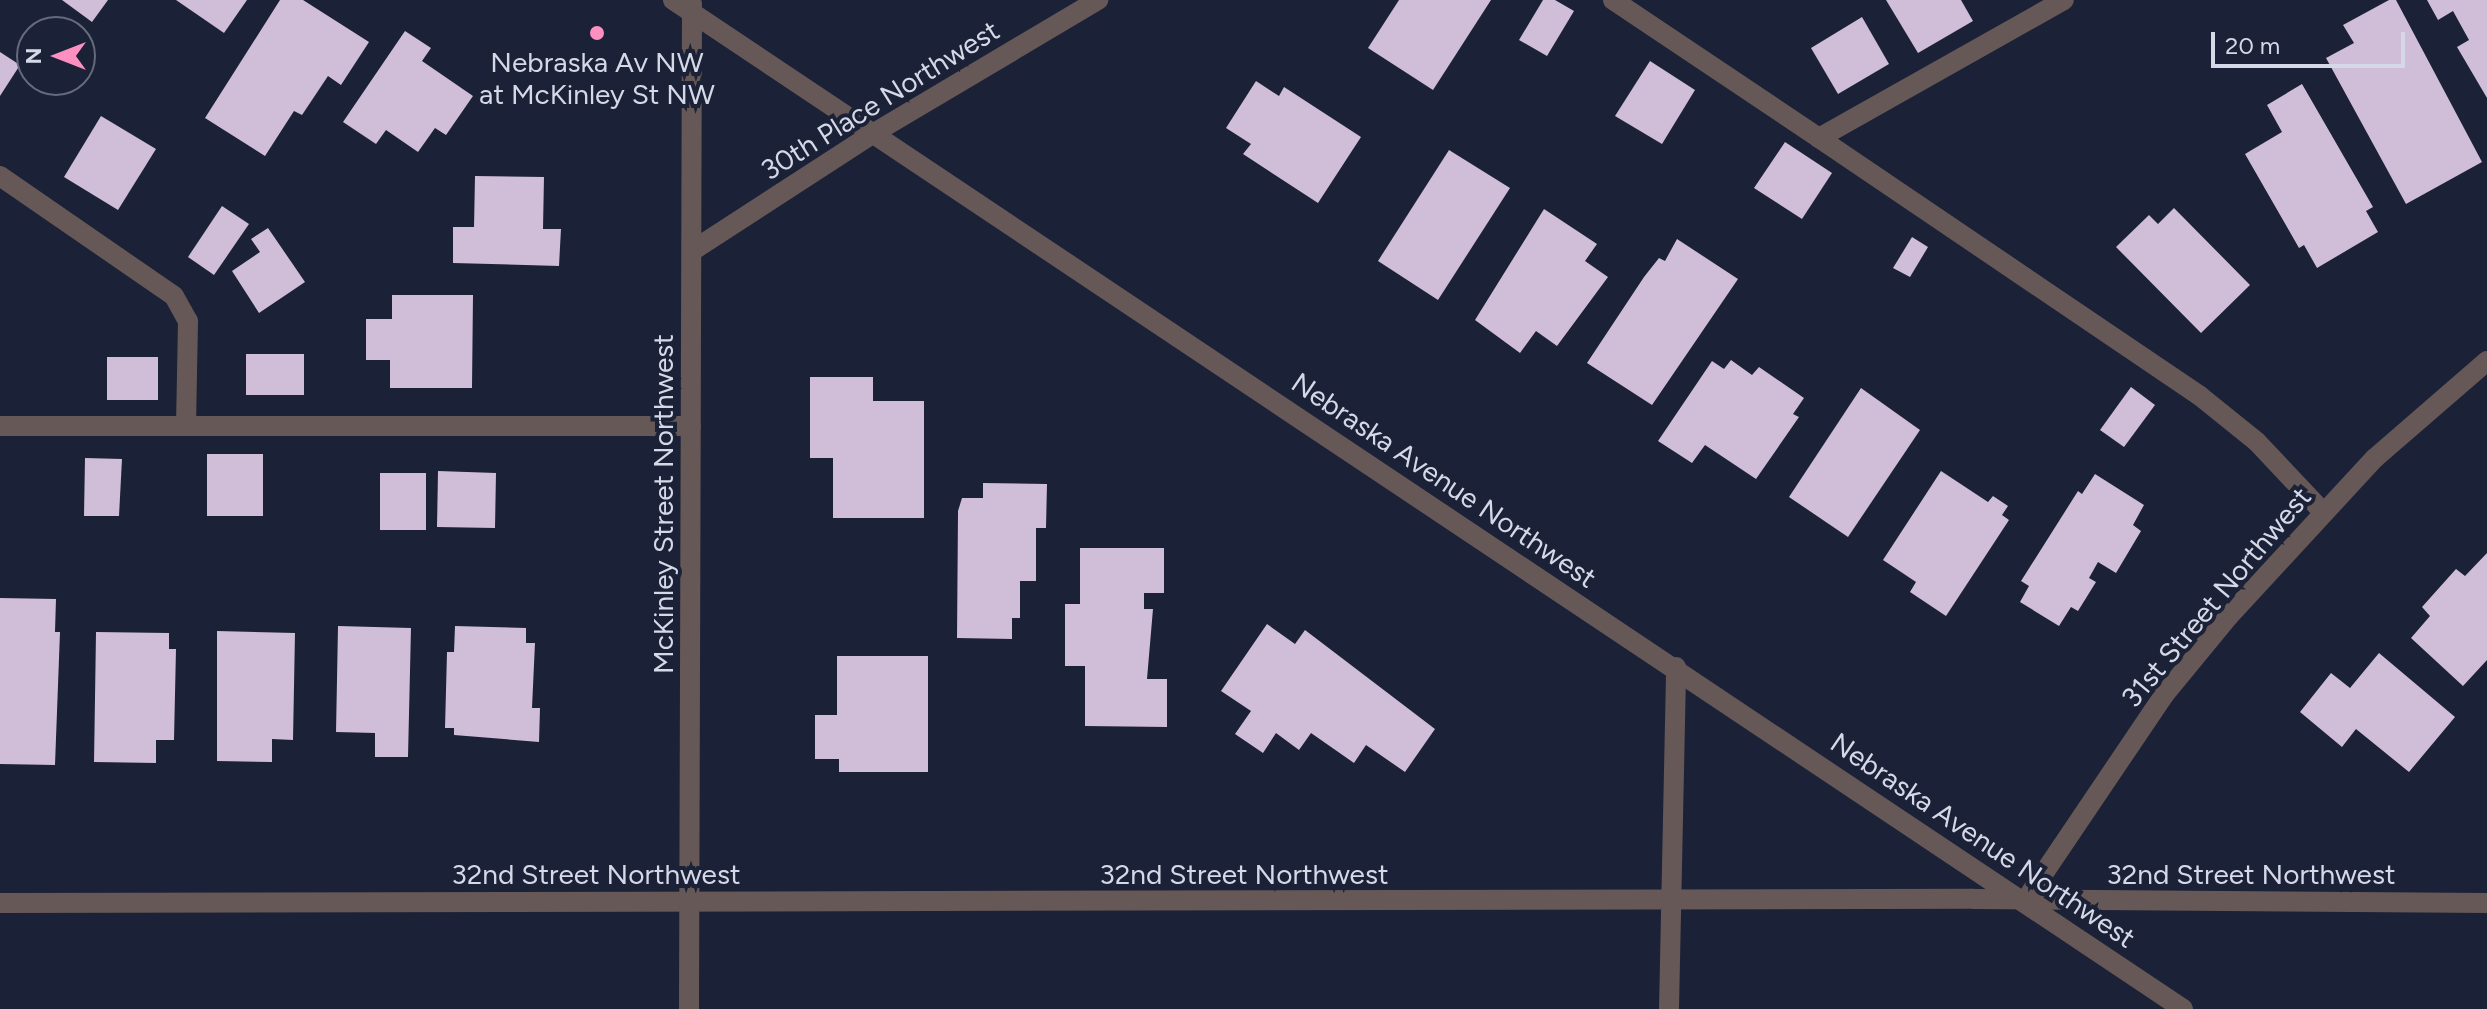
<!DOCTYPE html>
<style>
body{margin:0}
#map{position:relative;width:2487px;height:1009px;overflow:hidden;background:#1b2136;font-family:Figtree,sans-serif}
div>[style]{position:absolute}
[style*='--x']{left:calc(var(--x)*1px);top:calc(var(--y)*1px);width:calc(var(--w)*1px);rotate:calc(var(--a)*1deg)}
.building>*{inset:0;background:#d0bdd8}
.minor>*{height:20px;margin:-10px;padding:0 10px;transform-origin:10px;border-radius:10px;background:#665857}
.dots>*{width:22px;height:22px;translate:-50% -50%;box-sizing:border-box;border:4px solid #1b2136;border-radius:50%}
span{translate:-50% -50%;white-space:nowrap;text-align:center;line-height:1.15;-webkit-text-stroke:8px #1b2136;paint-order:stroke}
.poi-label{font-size:28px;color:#d4d8e7}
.street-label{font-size:28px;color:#d4d8e7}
.north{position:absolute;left:16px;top:16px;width:80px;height:80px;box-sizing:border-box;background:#1b2136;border:2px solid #656a7d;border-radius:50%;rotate:270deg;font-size:22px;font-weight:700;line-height:32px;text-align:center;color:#d4d8e7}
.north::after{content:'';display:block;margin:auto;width:28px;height:36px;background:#fd8fc1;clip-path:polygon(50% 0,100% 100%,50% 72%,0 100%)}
.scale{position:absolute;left:2211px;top:32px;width:194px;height:36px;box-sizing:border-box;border:4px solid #d4d8e7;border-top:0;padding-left:10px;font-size:24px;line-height:28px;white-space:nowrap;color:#d4d8e7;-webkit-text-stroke:6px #1b2136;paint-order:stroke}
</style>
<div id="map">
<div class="building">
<div style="clip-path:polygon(62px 0,108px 0,92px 22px)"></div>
<div style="clip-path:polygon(176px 0,247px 0,224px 33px)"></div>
<div style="clip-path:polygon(280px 0,303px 0,369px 42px,341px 85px,328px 76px,302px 115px,294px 111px,265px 156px,205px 118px)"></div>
<div style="clip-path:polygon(1399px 0,1491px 0,1433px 90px,1368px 48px)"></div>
<div style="clip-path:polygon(1543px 0,1555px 0,1574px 11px,1547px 56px,1519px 40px)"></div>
<div style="clip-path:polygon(1886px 0,1961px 0,1973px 21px,1918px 53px)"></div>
<div style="clip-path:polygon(2389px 0,2396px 0,2482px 162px,2406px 204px,2326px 58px,2354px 43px,2343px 25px)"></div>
<div style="clip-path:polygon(2427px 0,2487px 0,2487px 98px,2457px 47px,2469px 40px,2453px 11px,2438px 20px)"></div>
<div style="clip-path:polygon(1862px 17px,1889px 64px,1838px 94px,1811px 48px)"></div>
<div style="clip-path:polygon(405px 31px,431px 48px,422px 61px,473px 96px,446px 135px,435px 128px,418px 152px,386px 130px,376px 144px,343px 122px)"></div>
<div style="clip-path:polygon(0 52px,20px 65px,0 96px)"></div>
<div style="clip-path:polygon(1650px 61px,1695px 90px,1662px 144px,1615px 116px)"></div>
<div style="clip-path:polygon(1256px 81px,1279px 96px,1284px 87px,1361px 137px,1318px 203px,1243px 154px,1251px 144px,1226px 128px)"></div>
<div style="clip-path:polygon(2302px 84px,2373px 207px,2366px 211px,2378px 232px,2317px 268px,2304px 245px,2299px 248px,2245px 154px,2282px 132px,2267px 105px)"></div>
<div style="clip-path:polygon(101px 116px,156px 149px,118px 210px,64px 177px)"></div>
<div style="clip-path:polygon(1785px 142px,1832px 173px,1802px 219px,1754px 188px)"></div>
<div style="clip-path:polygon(1449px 150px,1510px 188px,1438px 300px,1378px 261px)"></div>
<div style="clip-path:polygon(475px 176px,544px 177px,543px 229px,561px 229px,559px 266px,453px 263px,453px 227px,474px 227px)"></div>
<div style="clip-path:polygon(222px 206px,249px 224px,214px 275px,188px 257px)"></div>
<div style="clip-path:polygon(2174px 208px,2250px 285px,2201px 333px,2116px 247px,2149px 215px,2158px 224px)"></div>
<div style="clip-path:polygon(1544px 209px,1597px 244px,1585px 261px,1608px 277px,1557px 346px,1536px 331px,1520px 353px,1475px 320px)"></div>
<div style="clip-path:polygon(268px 228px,305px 282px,259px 313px,232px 271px,260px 252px,251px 239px)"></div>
<div style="clip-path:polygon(1912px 237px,1928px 247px,1910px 277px,1893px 268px)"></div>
<div style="clip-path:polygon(1677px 239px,1738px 279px,1652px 405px,1587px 363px,1644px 277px,1659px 258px,1665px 261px)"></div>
<div style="clip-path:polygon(392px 295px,473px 295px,472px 388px,390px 388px,390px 360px,366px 360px,366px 319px,392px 319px)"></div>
<div style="clip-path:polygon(246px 354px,304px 354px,304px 395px,246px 395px)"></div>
<div style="clip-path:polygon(107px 357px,158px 357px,158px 400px,107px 400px)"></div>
<div style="clip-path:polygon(1731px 360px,1752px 375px,1759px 367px,1804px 398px,1793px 414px,1799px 417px,1756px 479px,1705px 445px,1692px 463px,1658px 441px,1712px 361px,1724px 369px)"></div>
<div style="clip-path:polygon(810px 377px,873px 377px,873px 401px,924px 401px,924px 518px,833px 518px,833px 458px,810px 458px)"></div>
<div style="clip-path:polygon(2131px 387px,2155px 405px,2124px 447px,2100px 430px)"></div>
<div style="clip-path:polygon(1861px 388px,1920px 430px,1848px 537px,1789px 497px)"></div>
<div style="clip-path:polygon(207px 454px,263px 454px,263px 516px,207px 516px)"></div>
<div style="clip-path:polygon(85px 458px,122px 459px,119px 516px,84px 516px)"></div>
<div style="clip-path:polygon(438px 471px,496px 473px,495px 528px,437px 527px)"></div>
<div style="clip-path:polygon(1941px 471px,1988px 502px,1993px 496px,2008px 506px,2002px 515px,2009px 520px,1946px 616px,1910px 592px,1916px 582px,1883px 560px)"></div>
<div style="clip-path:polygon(380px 473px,426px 473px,426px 530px,380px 530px)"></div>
<div style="clip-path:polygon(2095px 474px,2144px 505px,2133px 525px,2141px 531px,2116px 573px,2098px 562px,2089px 578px,2096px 582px,2078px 611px,2071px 607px,2059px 626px,2020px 602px,2029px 586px,2021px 581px,2078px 491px,2082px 494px)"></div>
<div style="clip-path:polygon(983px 483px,1047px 484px,1046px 528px,1036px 528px,1036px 581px,1020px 581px,1020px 618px,1012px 618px,1012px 639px,957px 638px,958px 511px,962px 498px,983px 498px)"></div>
<div style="clip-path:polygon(1080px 548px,1164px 548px,1164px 593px,1144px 593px,1144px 609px,1153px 609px,1147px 679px,1167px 679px,1167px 727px,1085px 726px,1085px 666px,1065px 666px,1065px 604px,1080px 604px)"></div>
<div style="clip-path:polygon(2487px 553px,2487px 660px,2463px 686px,2411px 638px,2430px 616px,2422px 607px,2456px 569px,2465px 576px)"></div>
<div style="clip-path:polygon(0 598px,56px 599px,55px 632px,60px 632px,55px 765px,0 764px)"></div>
<div style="clip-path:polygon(1267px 624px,1295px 644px,1305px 630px,1435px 729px,1405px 772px,1366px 745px,1354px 763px,1311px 733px,1299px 750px,1276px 733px,1263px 753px,1235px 734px,1251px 711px,1221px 691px)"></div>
<div style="clip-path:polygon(338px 626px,411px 628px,408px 757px,375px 757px,375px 733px,336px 732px)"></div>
<div style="clip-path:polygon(455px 626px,526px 628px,526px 643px,535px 643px,532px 708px,540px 708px,539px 742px,454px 735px,454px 728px,445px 728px,447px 652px,454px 652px)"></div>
<div style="clip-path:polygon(217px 631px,295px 633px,293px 740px,272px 739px,272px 762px,217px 761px)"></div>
<div style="clip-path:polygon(96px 632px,169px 633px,169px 649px,176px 649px,174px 740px,156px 740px,156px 763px,94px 762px)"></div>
<div style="clip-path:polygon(2379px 653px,2455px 717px,2409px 772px,2356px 729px,2342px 747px,2300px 712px,2331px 673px,2350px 688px)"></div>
<div style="clip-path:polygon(837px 656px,928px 656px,928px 772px,839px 772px,839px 759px,815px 759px,815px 715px,837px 715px)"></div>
</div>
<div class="minor">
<div style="--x:673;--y:0;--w:1816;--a:33.75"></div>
<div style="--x:1613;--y:0;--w:248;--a:33.8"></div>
<div style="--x:1819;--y:138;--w:281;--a:-29.4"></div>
<div style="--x:1819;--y:138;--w:460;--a:34.1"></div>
<div style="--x:2200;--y:396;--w:73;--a:38.9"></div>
<div style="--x:2257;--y:442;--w:96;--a:46.7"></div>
<div style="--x:0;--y:176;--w:211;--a:34.6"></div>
<div style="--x:174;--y:296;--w:29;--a:61"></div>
<div style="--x:188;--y:321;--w:105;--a:91.1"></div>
<div style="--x:692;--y:251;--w:217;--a:-33"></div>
<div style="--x:874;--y:133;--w:261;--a:-30.7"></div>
<div style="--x:0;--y:426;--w:691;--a:0"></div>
<div style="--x:2025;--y:901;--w:249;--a:-56"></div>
<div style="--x:2164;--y:695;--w:102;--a:-50.6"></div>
<div style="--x:2229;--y:616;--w:215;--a:-47.3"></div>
<div style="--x:2375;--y:458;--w:148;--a:-40.9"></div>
<div style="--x:0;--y:903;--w:1974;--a:-0.12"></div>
<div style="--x:1974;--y:899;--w:513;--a:0.45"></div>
<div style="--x:689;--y:1009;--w:1005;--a:-89.83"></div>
<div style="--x:1669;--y:1009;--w:342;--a:-88.8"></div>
</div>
<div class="dots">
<div style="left:597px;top:33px;background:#fd8fc1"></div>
</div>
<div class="poi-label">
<span style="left:597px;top:78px">Nebraska Av NW<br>at McKinley St NW</span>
</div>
<div class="street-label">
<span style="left:880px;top:100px;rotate:-32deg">30th Place Northwest</span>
<span style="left:1444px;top:480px;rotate:34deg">Nebraska Avenue Northwest</span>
<span style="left:663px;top:504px;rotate:-90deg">McKinley Street Northwest</span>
<span style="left:2216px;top:597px;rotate:-50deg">31st Street Northwest</span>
<span style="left:1983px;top:840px;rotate:34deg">Nebraska Avenue Northwest</span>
<span style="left:596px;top:874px">32nd Street Northwest</span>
<span style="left:1244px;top:874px">32nd Street Northwest</span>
<span style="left:2251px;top:874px">32nd Street Northwest</span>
</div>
<div class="north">N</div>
<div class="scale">20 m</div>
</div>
